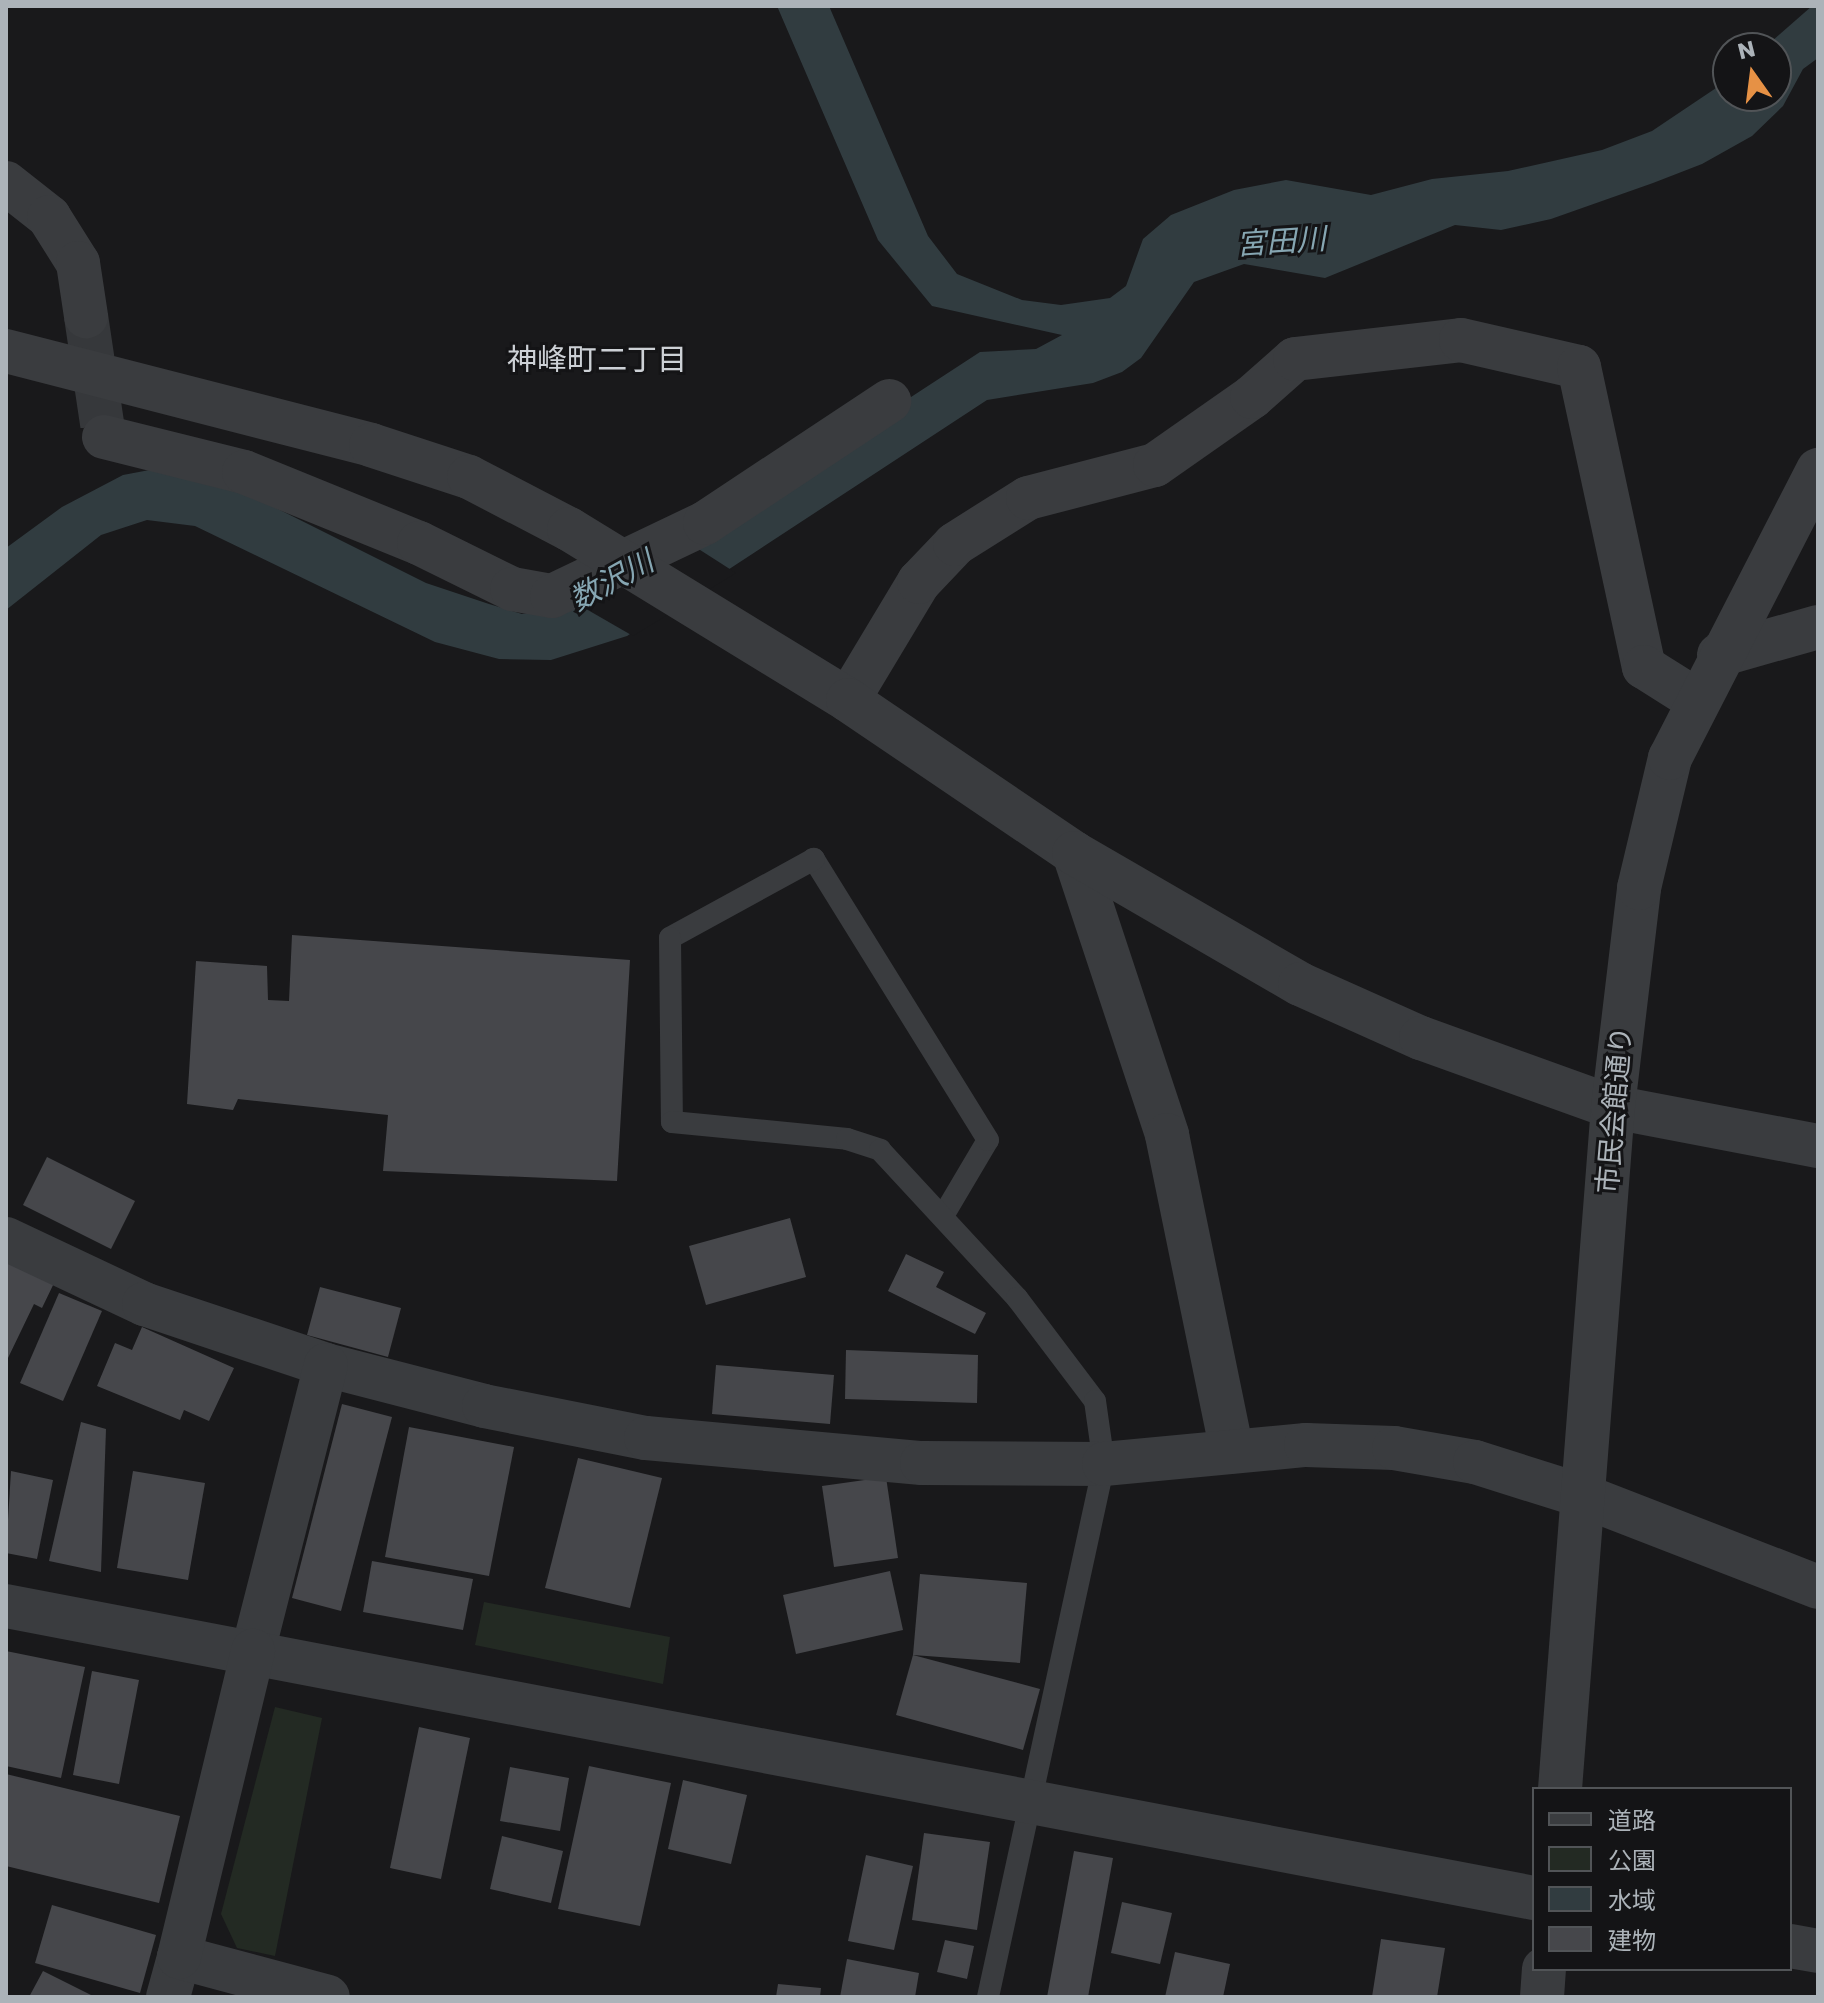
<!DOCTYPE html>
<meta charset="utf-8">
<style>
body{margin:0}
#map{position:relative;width:1824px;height:2003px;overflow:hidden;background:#19191b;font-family:Poppins,"Noto Sans JP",sans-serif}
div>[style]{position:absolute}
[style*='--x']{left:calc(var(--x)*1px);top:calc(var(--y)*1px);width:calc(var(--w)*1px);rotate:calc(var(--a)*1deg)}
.green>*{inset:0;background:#232a23}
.water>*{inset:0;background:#313c40}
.pier>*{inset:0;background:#19191b}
.building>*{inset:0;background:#46474b}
.minor-tunnel>*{height:44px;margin-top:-22px;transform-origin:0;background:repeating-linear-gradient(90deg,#36383b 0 44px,transparent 0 66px)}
.service>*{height:22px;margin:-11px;padding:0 11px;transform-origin:11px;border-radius:11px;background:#3a3c3f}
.minor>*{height:44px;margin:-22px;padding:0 22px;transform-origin:22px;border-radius:22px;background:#3a3c3f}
.tertiary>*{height:44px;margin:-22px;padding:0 22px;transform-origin:22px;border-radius:22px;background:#3a3c3f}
span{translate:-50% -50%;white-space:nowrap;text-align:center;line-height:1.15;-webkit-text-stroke:6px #141416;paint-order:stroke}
.street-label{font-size:28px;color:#acb3b9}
.water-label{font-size:30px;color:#86a6b2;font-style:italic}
.neighbourhood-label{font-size:30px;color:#cdd1d6}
.frame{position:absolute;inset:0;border:8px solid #acb3b9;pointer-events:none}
.legend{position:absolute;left:1532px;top:1787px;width:260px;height:184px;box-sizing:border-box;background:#141416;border:2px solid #515457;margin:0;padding:10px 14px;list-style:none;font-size:24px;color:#acb3b9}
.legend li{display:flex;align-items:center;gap:16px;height:40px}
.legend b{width:40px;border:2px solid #515457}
.north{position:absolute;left:1712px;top:32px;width:80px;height:80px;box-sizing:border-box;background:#141416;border:2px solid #515457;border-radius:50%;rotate:346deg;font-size:22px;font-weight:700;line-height:32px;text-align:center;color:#acb3b9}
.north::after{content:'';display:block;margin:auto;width:28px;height:36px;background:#e69145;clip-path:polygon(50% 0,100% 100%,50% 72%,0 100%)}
</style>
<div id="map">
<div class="green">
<div style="clip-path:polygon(484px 1602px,670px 1637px,663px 1684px,475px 1645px)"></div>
<div style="clip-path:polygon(275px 1707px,322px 1718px,275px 1956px,237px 1948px,221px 1914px)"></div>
</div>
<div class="water">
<div style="clip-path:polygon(777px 6px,829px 6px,928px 236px,957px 274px,1022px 300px,1061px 305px,1110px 298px,1126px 286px,1143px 239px,1171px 215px,1234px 190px,1286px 180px,1371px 195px,1432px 179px,1508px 171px,1602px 150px,1652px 131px,1728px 80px,1728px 96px,1776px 96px,1776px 48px,1764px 48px,1812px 6px,1818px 6px,1818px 58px,1803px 69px,1783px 106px,1752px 136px,1702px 164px,1653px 183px,1551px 219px,1501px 230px,1455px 225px,1325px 278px,1244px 264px,1194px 282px,1141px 358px,1122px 372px,1093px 383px,987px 400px,627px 636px,551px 660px,499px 659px,435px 642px,195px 526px,147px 520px,101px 535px,6px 610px,6px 548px,62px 507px,123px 475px,160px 468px,232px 486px,426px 583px,489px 604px,522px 614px,577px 606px,712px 527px,980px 352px,1036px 349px,1062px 335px,932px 306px,878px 240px)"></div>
</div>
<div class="pier">
<div style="clip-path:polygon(683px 539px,736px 573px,633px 636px,574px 602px)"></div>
</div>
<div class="building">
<div style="clip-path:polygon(292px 935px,630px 960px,617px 1181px,383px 1171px,388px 1115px,238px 1099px,233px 1110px,187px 1104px,196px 961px,267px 966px,268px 1000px,289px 1001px)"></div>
<div style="clip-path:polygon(47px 1157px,135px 1201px,111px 1249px,23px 1205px)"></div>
<div style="clip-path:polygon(790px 1218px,806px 1277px,706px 1305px,689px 1246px)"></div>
<div style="clip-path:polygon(906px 1254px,944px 1272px,936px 1287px,986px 1313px,975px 1334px,888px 1291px)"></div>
<div style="clip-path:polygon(6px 1261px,56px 1279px,42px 1308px,34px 1304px,8px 1358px)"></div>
<div style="clip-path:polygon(320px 1287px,401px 1308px,388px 1357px,307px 1335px)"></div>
<div style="clip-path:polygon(59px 1293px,102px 1311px,63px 1401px,20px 1383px)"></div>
<div style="clip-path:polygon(142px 1327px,234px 1368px,209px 1421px,184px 1410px,180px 1420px,97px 1386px,115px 1343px,132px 1350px)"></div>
<div style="clip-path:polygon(846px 1350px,978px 1355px,977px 1403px,845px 1399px)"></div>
<div style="clip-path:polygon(716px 1365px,834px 1375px,830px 1424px,712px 1414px)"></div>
<div style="clip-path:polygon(342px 1404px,392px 1417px,341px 1611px,292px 1598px)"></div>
<div style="clip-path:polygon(81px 1422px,106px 1429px,101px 1572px,49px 1561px)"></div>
<div style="clip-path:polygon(409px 1427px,514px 1447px,489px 1576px,385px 1557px)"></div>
<div style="clip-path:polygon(578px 1458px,662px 1478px,630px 1608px,545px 1588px)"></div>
<div style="clip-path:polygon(11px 1471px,53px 1480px,37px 1559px,6px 1553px)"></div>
<div style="clip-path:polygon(133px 1471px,205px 1483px,188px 1580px,117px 1568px)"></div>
<div style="clip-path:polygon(886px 1477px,898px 1558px,834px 1567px,822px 1486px)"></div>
<div style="clip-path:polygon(372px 1561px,473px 1579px,463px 1630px,363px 1612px)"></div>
<div style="clip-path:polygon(890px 1571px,903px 1630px,796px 1654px,783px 1595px)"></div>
<div style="clip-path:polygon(920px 1574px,1027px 1583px,1020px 1663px,913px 1655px)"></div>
<div style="clip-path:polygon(6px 1651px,85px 1667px,61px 1778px,6px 1766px)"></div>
<div style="clip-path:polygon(913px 1655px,1040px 1689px,1023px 1750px,896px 1715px)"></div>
<div style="clip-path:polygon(92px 1671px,139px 1680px,119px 1784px,73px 1775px)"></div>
<div style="clip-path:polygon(419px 1727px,470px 1738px,441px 1879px,390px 1868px)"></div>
<div style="clip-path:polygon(589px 1766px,671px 1783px,640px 1926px,558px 1909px)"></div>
<div style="clip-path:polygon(510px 1767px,569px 1778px,560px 1831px,500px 1821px)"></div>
<div style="clip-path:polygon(6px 1774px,180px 1816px,159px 1903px,6px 1866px)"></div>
<div style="clip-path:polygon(683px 1780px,747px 1795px,731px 1864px,668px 1849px)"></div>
<div style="clip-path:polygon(924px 1833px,990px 1842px,977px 1930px,912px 1920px)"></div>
<div style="clip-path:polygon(502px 1836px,563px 1851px,551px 1903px,490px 1889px)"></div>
<div style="clip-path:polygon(1074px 1851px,1113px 1858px,1088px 1997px,1047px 1997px)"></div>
<div style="clip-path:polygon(866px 1855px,913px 1866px,894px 1950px,848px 1941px)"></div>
<div style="clip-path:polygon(1122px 1902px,1172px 1913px,1160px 1964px,1111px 1953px)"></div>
<div style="clip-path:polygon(52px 1905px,156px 1935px,140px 1993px,35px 1963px)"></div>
<div style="clip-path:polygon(1381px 1939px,1445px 1948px,1437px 1997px,1372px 1997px)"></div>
<div style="clip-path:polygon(945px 1940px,974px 1946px,967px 1979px,937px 1972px)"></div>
<div style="clip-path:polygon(1175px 1952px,1230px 1964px,1223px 1997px,1165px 1997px)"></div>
<div style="clip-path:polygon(847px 1959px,919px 1973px,915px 1997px,840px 1997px)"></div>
<div style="clip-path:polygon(43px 1971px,95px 1997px,29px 1997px)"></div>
<div style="clip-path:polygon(778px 1984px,821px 1988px,820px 1997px,776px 1997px)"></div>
</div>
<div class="minor-tunnel">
<div style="--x:86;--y:316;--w:122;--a:81.5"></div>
</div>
<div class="service">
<div style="--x:943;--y:1216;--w:88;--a:-59.4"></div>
<div style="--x:988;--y:1140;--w:331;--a:-121.8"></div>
<div style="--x:814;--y:859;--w:164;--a:151.3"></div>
<div style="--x:670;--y:938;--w:184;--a:89.4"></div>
<div style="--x:672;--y:1122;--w:176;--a:5.5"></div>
<div style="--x:847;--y:1139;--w:35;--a:18"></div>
<div style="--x:880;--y:1150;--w:202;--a:47.2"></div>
<div style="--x:1017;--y:1298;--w:129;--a:52.9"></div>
<div style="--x:1095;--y:1401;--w:64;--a:81.9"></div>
<div style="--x:1104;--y:1464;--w:545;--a:102.28"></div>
</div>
<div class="minor">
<div style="--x:6;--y:183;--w:55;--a:38.3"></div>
<div style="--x:49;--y:217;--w:54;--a:57.8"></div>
<div style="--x:78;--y:263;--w:54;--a:81.4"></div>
<div style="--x:104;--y:437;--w:144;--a:14"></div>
<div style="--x:244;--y:472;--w:189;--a:22.1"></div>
<div style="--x:419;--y:543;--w:104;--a:26.3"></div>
<div style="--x:512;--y:589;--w:41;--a:9.9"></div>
<div style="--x:552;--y:596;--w:170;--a:-25.5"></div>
<div style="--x:705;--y:523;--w:221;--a:-33.5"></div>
<div style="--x:1719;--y:655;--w:103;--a:-15.8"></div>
<div style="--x:848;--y:700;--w:138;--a:-59"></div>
<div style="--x:919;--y:582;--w:52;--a:-46.5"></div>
<div style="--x:955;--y:544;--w:86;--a:-32.2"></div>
<div style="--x:1028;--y:498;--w:131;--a:-14.6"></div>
<div style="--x:1155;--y:465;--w:118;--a:-35"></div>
<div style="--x:1252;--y:397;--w:57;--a:-41.5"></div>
<div style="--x:1295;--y:359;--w:167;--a:-6.5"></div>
<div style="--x:1461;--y:340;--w:121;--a:12.9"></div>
<div style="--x:1579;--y:367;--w:307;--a:77.8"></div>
<div style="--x:1644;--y:667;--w:64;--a:32.2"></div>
<div style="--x:1074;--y:853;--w:297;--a:71.7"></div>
<div style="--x:1167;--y:1135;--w:323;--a:78.4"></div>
<div style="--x:6;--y:1239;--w:153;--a:25.2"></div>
<div style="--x:144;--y:1304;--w:192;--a:18.5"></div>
<div style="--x:326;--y:1365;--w:163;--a:14.5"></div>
<div style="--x:484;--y:1406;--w:165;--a:11.2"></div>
<div style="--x:646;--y:1438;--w:277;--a:5.2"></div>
<div style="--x:922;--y:1463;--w:182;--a:0.3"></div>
<div style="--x:1104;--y:1464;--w:203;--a:-5.4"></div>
<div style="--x:1306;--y:1445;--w:88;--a:2"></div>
<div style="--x:1394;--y:1448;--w:82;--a:9.8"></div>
<div style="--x:1475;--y:1462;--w:116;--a:17.5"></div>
<div style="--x:1586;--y:1497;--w:249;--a:21.2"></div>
<div style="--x:253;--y:1651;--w:295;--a:-75.7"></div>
<div style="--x:168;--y:1997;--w:41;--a:-74.6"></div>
<div style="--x:179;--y:1957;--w:154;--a:15"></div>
</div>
<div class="tertiary">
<div style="--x:6;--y:351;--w:377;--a:14.4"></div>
<div style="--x:371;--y:445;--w:103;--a:18.1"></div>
<div style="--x:469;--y:477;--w:113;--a:27.5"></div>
<div style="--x:569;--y:529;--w:327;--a:31.5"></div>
<div style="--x:848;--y:700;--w:273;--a:34.1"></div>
<div style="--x:1074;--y:853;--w:261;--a:30.1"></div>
<div style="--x:1300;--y:984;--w:133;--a:24.1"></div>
<div style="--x:1421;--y:1038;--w:204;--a:19.8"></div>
<div style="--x:1613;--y:1107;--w:209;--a:10.8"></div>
<div style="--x:6;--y:1606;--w:1556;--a:10.82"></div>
<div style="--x:1560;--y:1789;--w:684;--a:-85.56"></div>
<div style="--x:1613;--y:1107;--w:221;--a:-83.2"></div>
<div style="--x:1639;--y:888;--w:134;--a:-76.6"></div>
<div style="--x:1670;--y:758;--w:324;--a:-62.8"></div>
<div style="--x:1790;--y:1946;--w:28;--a:10"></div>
<div style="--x:179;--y:1957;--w:315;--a:-76.4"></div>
<div style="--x:1542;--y:1997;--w:28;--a:-86"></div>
</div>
<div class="street-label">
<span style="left:1615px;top:1110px;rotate:-85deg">市民会館通り</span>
</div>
<div class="water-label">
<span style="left:1281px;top:242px;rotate:-4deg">宮田川</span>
<span style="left:612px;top:581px;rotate:-29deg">数沢川</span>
</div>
<div class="neighbourhood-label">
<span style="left:597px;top:360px">神峰町二丁目</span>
</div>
<div class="frame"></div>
<ul class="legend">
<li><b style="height:10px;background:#3a3c3f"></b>道路</li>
<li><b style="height:22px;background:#232a23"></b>公園</li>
<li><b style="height:22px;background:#313c40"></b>水域</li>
<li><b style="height:22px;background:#46474b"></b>建物</li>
</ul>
<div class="north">N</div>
</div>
